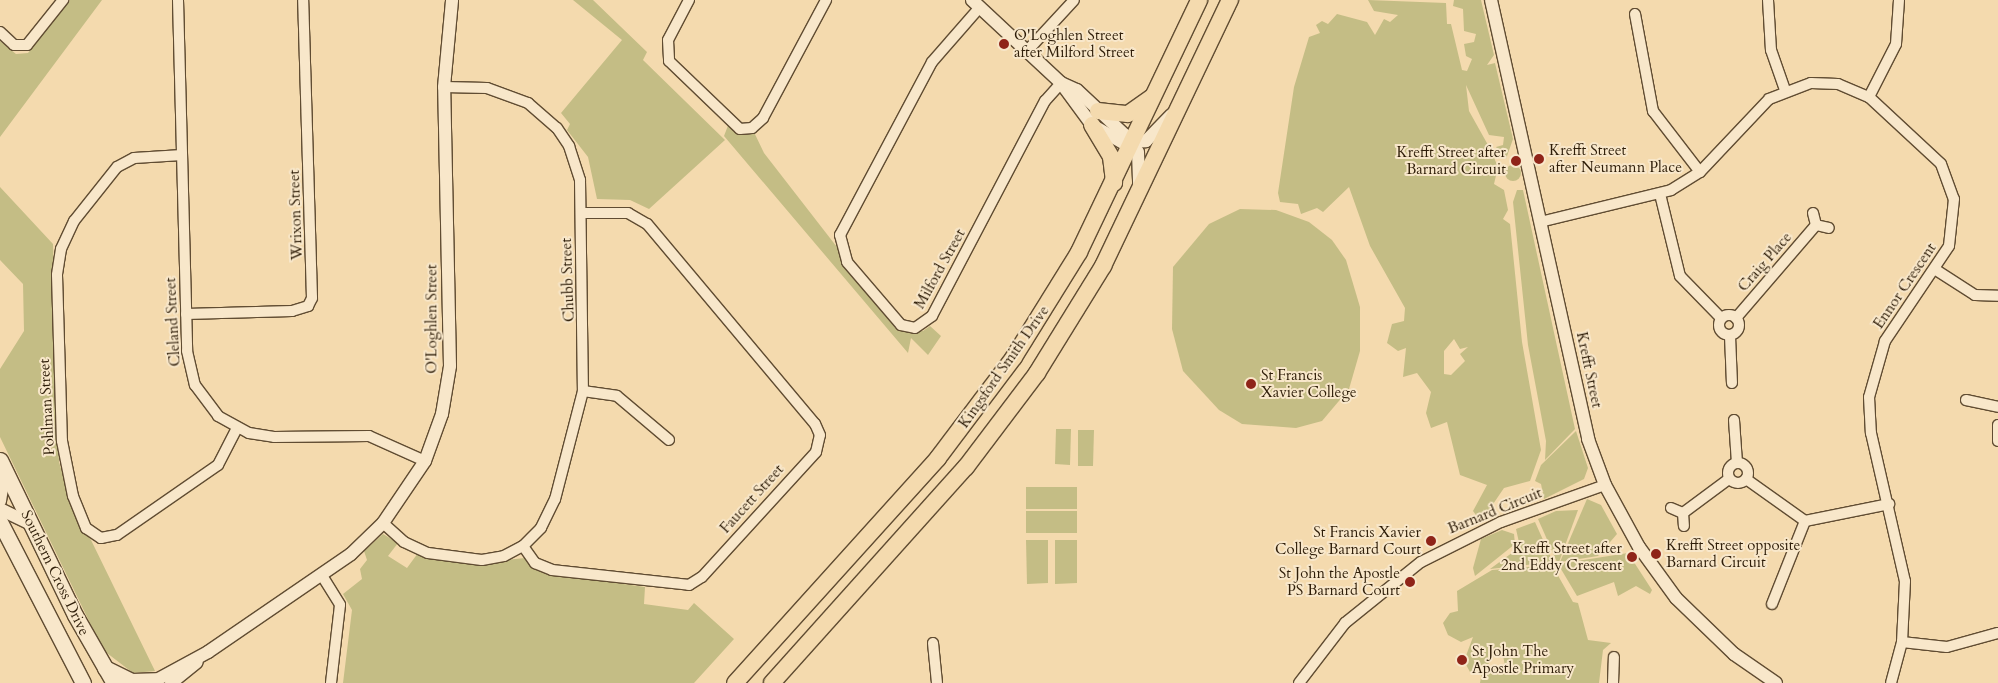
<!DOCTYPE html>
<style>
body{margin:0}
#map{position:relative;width:1998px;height:683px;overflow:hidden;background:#f4daae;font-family:Cardo,serif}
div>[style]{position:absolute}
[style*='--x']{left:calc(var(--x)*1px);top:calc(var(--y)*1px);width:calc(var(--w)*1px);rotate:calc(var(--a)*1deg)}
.green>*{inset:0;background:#c4bd85}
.round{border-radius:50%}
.roads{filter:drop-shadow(1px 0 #604c32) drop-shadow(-1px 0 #604c32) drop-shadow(0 1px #604c32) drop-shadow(0 -1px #604c32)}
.minor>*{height:10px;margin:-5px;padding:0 5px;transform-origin:5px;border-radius:5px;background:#f8e7ca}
.minor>.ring{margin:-5px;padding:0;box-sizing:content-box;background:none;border:10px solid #f8e7ca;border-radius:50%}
.tertiary>*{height:12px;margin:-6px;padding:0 6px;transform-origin:6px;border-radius:6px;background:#f8e7ca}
.secondary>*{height:15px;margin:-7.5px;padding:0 7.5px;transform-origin:7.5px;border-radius:7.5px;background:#f8e7ca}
.primary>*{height:16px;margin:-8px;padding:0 8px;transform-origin:8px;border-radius:8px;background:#f4daae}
.dots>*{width:14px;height:14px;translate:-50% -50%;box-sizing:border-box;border:2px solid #f8e7ca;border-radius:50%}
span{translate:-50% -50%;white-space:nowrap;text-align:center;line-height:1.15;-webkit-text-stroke:4px #f8e7ca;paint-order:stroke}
.poi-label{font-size:15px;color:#2e1d08}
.left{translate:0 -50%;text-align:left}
.right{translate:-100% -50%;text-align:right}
.street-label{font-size:15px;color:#2e1d08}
</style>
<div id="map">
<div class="green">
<div style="clip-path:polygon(70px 0,102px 0,0 137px,0 41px,16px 54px,28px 53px)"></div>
<div style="clip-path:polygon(573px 0,593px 0,647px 52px,643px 60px,725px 140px,649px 209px,630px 200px,597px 199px,588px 157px,567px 130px,570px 124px,561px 113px,622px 40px)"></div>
<div style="clip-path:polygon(evenodd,1368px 0,1446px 3px,1447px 24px,1451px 24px,1462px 70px,1467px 71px,1472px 59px,1466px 56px,1464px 44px,1474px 42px,1476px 34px,1464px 31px,1463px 9px,1453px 6px,1454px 0,1481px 0,1494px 55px,1487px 65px,1495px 63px,1513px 139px,1506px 159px,1496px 147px,1503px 145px,1504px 137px,1489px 135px,1466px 85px,1469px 111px,1488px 145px,1482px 156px,1492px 153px,1498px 167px,1494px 184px,1504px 190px,1508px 210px,1503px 219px,1510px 224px,1522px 342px,1541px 450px,1530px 481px,1504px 488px,1489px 510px,1490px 516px,1479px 519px,1473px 511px,1487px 485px,1460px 475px,1447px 422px,1431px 428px,1426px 413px,1431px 392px,1417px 373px,1403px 377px,1406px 348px,1398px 351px,1387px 343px,1392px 324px,1404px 321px,1405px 308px,1370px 246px,1349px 187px,1323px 212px,1317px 208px,1301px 214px,1298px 204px,1280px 202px,1278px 193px,1294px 87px,1309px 37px,1320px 33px,1316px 25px,1322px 21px,1328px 24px,1337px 14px,1367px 22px,1375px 35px,1384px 19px,1390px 22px,1398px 15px,1374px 11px,1368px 0,1454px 339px,1460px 349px,1468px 347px,1460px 354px,1465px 361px,1451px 375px,1444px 374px,1444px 351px,1454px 339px)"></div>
<div style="clip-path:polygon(729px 123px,752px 128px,764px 153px,892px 318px,909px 330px,923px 331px,930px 326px,941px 336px,928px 355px,911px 338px,908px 353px,724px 136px)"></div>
<div class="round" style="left:1505px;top:165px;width:16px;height:16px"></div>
<div style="clip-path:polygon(0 187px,53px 244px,59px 462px,77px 521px,91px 540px,155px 671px,133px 673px,103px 650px,0 437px,0 369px,24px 331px,23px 284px,0 260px)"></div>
<div style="clip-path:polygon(1517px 190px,1523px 190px,1575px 429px,1545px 460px,1546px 441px,1528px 345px,1513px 202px)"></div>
<div style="clip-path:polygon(1240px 209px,1276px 210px,1309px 222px,1332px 240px,1346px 260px,1360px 307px,1360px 351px,1349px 389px,1322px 421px,1296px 428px,1242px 424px,1219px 410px,1183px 371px,1172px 329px,1173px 267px,1209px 224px)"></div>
<div style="clip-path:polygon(1056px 429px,1071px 429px,1070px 465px,1055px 464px)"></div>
<div style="clip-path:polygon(1078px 430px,1094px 430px,1093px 466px,1078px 466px)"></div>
<div style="clip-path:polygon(1576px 431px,1588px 468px,1584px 479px,1544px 499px,1541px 484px,1535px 481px,1541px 465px)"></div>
<div style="clip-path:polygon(1026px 487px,1077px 487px,1077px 509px,1026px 509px)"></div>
<div style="clip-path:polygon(1587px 499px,1601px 505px,1617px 534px,1598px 556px,1560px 562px)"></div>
<div style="clip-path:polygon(1578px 510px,1559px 562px,1557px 562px,1538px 519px,1556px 511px)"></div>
<div style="clip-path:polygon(1026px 511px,1077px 511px,1077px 533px,1026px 533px)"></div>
<div style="clip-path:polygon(1535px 522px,1553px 562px,1490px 569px,1520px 547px,1516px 529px)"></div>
<div style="clip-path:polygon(1502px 530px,1514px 534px,1515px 544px,1475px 576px,1473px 568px,1481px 539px)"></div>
<div style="clip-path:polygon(383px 534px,398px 543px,388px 556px,407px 568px,418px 553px,494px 561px,525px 558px,560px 575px,645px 587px,644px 604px,688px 610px,694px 603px,734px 639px,694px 683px,343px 683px,352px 610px,343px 594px,362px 579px,360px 569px,367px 560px,364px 551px)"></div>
<div style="clip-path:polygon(1026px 540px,1048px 540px,1048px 583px,1027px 584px)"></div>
<div style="clip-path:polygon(1055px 540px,1077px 540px,1077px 583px,1055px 584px)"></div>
<div style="clip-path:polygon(1628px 553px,1652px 590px,1650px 594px,1636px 586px,1618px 596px,1614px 582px,1577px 596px,1558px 564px)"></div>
<div style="clip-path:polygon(1552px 565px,1573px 602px,1578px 603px,1588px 640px,1611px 643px,1603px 650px,1599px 683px,1480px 683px,1482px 672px,1505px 666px,1503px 655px,1493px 657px,1485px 669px,1470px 672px,1464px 661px,1473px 637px,1461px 642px,1448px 635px,1443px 623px,1450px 613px,1458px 611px,1457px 591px,1492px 570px)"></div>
</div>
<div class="roads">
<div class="minor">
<div style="--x:178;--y:0;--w:351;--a:88.5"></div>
<div style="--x:187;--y:351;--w:35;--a:77"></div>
<div style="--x:195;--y:385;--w:39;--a:53"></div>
<div style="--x:218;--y:416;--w:35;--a:29"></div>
<div style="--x:249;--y:433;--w:25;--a:9"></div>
<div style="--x:274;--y:437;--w:95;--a:-0.6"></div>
<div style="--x:369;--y:436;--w:61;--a:24.1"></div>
<div style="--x:689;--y:0;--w:45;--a:117.7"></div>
<div style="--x:668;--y:40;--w:21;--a:87"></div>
<div style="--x:669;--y:61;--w:98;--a:43.8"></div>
<div style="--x:740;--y:129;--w:12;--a:-5"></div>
<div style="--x:752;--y:128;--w:15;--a:-42"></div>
<div style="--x:763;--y:118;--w:134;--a:-61.9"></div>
<div style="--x:1768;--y:0;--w:50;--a:86.6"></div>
<div style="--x:1771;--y:50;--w:42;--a:70.7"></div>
<div style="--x:980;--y:7;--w:73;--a:131.1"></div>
<div style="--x:932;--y:62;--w:196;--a:118"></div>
<div style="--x:840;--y:235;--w:28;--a:75"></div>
<div style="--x:847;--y:262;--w:83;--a:49.4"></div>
<div style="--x:901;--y:325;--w:14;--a:12"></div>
<div style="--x:915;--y:328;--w:21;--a:-35"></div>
<div style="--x:932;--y:316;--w:243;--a:-62.3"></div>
<div style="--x:1045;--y:101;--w:24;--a:-48"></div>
<div style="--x:1635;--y:14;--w:99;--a:79.5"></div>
<div style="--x:1653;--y:111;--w:77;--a:52.4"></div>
<div style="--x:0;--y:32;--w:19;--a:43"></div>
<div style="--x:14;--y:45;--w:13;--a:0"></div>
<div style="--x:27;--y:45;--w:58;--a:-51.3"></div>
<div style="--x:1027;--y:51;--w:69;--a:-47.3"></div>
<div style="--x:444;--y:87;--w:43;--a:1.3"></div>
<div style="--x:487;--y:88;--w:44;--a:20.1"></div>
<div style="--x:528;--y:103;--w:38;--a:41"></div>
<div style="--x:557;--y:128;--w:22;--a:56"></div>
<div style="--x:569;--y:146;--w:36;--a:72"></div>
<div style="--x:580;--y:180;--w:211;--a:89.2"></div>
<div style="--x:583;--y:391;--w:112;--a:104.5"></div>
<div style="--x:555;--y:499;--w:32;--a:116"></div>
<div style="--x:541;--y:528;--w:25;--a:135"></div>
<div style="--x:1869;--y:97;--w:59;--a:-63"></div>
<div style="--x:1896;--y:44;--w:44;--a:-86.1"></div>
<div style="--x:182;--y:155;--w:48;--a:176.4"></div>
<div style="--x:134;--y:158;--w:19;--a:152"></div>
<div style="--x:117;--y:167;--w:69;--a:128.5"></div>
<div style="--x:74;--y:221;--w:31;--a:115"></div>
<div style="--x:61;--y:249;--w:26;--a:99"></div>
<div style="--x:57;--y:275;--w:166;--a:88.3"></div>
<div style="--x:62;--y:441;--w:56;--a:78.7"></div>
<div style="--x:73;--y:496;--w:35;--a:68"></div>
<div style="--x:86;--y:528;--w:18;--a:34"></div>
<div style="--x:101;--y:538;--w:16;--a:-11"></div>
<div style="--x:117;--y:535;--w:123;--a:-34.7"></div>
<div style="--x:218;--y:465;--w:42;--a:-62.8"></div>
<div style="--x:1660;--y:194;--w:84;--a:76.3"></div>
<div style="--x:1680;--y:276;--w:59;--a:45.7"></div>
<div style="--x:1813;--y:213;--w:12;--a:76"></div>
<div style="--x:1816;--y:225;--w:13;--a:13"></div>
<div style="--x:1540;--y:222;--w:135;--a:-13.7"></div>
<div style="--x:1671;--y:190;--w:34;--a:-32"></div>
<div style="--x:1700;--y:172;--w:100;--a:-46.6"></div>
<div style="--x:1769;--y:99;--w:45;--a:-20.9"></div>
<div style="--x:1811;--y:83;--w:27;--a:2"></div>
<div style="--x:1838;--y:84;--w:34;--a:23"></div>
<div style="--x:1869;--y:97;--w:98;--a:42.9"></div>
<div style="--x:1941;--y:164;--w:37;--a:70"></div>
<div style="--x:1954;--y:199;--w:47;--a:96.1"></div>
<div style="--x:1949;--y:246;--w:115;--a:124"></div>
<div style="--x:1885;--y:341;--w:58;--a:105.9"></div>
<div style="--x:1869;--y:397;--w:36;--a:87"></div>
<div style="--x:1871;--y:433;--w:152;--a:77.1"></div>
<div style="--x:1905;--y:581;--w:61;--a:92.8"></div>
<div style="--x:1902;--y:642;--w:42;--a:105"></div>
<div style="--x:1936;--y:270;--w:46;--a:32.7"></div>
<div style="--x:1975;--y:295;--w:23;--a:2"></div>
<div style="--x:186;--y:314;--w:106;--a:-1.6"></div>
<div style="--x:292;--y:311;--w:17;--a:-17"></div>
<div style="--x:308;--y:306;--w:9;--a:-63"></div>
<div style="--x:312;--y:298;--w:298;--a:-91.7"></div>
<div class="ring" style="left:1719px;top:315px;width:10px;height:10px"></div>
<div style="--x:1736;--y:318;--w:123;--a:-49.3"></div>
<div style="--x:1730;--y:336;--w:47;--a:87.6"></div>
<div style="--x:583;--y:391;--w:34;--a:8"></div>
<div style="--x:617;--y:396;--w:68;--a:40.2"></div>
<div style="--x:1966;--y:400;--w:33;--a:12"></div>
<div style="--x:1734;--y:420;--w:43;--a:86"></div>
<div style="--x:1998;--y:425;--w:16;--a:90"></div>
<div class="ring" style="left:1728px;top:463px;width:10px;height:10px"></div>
<div style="--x:1746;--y:479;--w:72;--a:35.4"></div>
<div style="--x:1805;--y:521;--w:86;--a:-11.4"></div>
<div style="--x:1671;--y:508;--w:13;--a:23"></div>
<div style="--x:1683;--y:513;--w:13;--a:86"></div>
<div style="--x:1683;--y:513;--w:57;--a:-36.5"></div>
<div style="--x:383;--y:523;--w:28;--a:42"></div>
<div style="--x:404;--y:542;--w:26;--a:25"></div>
<div style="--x:428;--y:553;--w:54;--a:7.4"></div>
<div style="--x:482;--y:560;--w:22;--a:-10"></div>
<div style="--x:504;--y:556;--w:21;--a:-28"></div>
<div style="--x:523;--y:546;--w:21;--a:55"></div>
<div style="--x:535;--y:563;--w:18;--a:22"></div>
<div style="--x:552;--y:570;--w:138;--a:6.2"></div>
<div style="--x:689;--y:585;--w:15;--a:-32"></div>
<div style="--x:702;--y:577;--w:169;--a:-47.6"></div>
<div style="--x:816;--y:452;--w:17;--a:-77"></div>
<div style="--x:820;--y:435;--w:12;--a:-114"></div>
<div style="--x:815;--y:424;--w:261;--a:-130"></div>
<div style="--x:647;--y:224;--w:22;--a:-150"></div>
<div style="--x:628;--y:213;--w:46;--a:180"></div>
<div style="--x:321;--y:574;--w:36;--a:58"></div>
<div style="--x:340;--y:605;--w:79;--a:96.6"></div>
<div style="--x:1772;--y:604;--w:89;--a:-68.3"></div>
<div style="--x:1902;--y:642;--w:45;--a:6.3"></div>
<div style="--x:1947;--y:647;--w:53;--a:-15.4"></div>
<div style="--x:933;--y:643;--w:40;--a:84.3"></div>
<div style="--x:1299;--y:683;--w:76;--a:-52.5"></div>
<div style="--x:1345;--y:623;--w:97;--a:-38.8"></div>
<div style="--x:1421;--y:562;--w:89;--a:-26.6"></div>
<div style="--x:1501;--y:522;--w:110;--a:-19.6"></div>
<div style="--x:1613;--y:683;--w:26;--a:-88"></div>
</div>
<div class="tertiary">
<div style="--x:972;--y:0;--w:122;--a:43"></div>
<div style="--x:1061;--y:83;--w:17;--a:24"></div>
<div style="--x:1077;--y:90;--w:66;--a:43.2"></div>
<div style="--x:1125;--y:135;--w:21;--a:53"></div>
<div style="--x:1138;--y:152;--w:35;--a:88"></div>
<div style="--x:1491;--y:0;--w:450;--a:77.5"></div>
<div style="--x:1588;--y:439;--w:49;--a:69.7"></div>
<div style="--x:1605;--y:485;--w:71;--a:61.3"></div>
<div style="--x:1639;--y:547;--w:63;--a:54"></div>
<div style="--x:1676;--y:598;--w:81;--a:44"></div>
<div style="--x:1734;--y:654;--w:51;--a:34.6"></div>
<div style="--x:1061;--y:83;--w:52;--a:53.6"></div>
<div style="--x:1092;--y:125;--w:34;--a:30"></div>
<div style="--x:1122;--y:142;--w:24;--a:-2"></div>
<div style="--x:1146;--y:141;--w:36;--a:-46"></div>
<div style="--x:0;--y:501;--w:30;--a:-81"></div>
<div style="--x:0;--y:509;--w:34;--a:26"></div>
<div style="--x:151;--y:683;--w:65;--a:-28.5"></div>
<div style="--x:208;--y:652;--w:173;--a:-34.4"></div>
<div style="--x:351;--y:554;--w:45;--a:-44.1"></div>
<div style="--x:383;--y:523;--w:75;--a:-55.9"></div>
<div style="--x:425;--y:461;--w:50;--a:-70.1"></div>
<div style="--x:442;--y:414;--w:49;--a:-80.5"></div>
<div style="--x:450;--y:366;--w:279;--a:-91.2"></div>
<div style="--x:444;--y:87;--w:87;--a:-84.7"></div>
<div style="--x:171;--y:683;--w:33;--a:-39"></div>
</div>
<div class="secondary">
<div style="--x:0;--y:460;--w:172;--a:64.2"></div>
<div style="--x:75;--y:615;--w:78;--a:60.2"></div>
<div style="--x:0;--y:522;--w:181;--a:62.7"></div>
<div style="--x:105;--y:668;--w:30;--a:26"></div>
<div style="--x:132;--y:681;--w:23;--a:-2"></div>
</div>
<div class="primary">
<div style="--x:1098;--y:111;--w:30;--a:6"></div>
<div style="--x:1128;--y:114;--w:29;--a:-35"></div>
<div style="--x:1092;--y:125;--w:37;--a:59"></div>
<div style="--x:1111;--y:157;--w:26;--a:83"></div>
<div style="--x:735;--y:683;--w:303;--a:-47.9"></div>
<div style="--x:938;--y:458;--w:126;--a:-53"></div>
<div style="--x:1014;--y:357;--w:123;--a:-58.2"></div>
<div style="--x:1079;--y:252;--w:279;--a:-64.5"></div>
<div style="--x:772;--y:683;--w:290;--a:-48.1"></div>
<div style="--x:966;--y:467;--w:118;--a:-52.9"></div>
<div style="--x:1037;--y:373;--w:126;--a:-58.3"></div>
<div style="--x:1103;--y:266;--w:295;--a:-64.5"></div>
</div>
</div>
<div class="dots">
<div style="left:1004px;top:44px;background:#8f2418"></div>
<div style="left:1539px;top:159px;background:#8f2418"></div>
<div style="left:1516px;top:161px;background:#8f2418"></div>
<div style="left:1251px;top:384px;background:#8f2418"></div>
<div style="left:1431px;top:541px;background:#8f2418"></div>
<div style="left:1656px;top:554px;background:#8f2418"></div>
<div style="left:1632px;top:557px;background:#8f2418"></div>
<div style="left:1410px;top:582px;background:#8f2418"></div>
<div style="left:1462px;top:660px;background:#8f2418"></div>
</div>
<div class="poi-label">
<span class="left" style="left:1014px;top:44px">O'Loghlen Street<br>after Milford Street</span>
<span class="left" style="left:1549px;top:159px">Krefft Street<br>after Neumann Place</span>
<span class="right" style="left:1506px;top:161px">Krefft Street after<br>Barnard Circuit</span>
<span class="left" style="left:1261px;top:384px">St Francis<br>Xavier College</span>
<span class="right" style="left:1421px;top:541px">St Francis Xavier<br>College Barnard Court</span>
<span class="left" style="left:1666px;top:554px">Krefft Street opposite<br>Barnard Circuit</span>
<span class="right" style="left:1622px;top:557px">Krefft Street after<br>2nd Eddy Crescent</span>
<span class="right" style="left:1400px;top:582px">St John the Apostle<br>PS Barnard Court</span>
<span class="left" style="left:1472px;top:660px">St John The<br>Apostle Primary</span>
</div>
<div class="street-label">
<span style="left:296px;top:215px;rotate:-92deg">Wrixon Street</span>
<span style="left:1765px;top:262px;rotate:-49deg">Craig Place</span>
<span style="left:940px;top:269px;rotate:-61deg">Milford Street</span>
<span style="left:568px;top:280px;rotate:-92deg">Chubb Street</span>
<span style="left:1905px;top:286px;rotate:-56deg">Ennor Crescent</span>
<span style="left:432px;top:319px;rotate:-90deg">O'Loghlen Street</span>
<span style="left:173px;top:322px;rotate:-93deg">Cleland Street</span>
<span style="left:1004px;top:367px;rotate:-55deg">Kingsford Smith Drive</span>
<span style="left:1589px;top:370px;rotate:78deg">Krefft Street</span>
<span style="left:47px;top:407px;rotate:-93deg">Pohlman Street</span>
<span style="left:752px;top:499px;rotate:-48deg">Faucett Street</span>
<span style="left:1495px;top:511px;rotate:-22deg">Barnard Circuit</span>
<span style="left:55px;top:573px;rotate:64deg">Southern Cross Drive</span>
</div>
</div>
